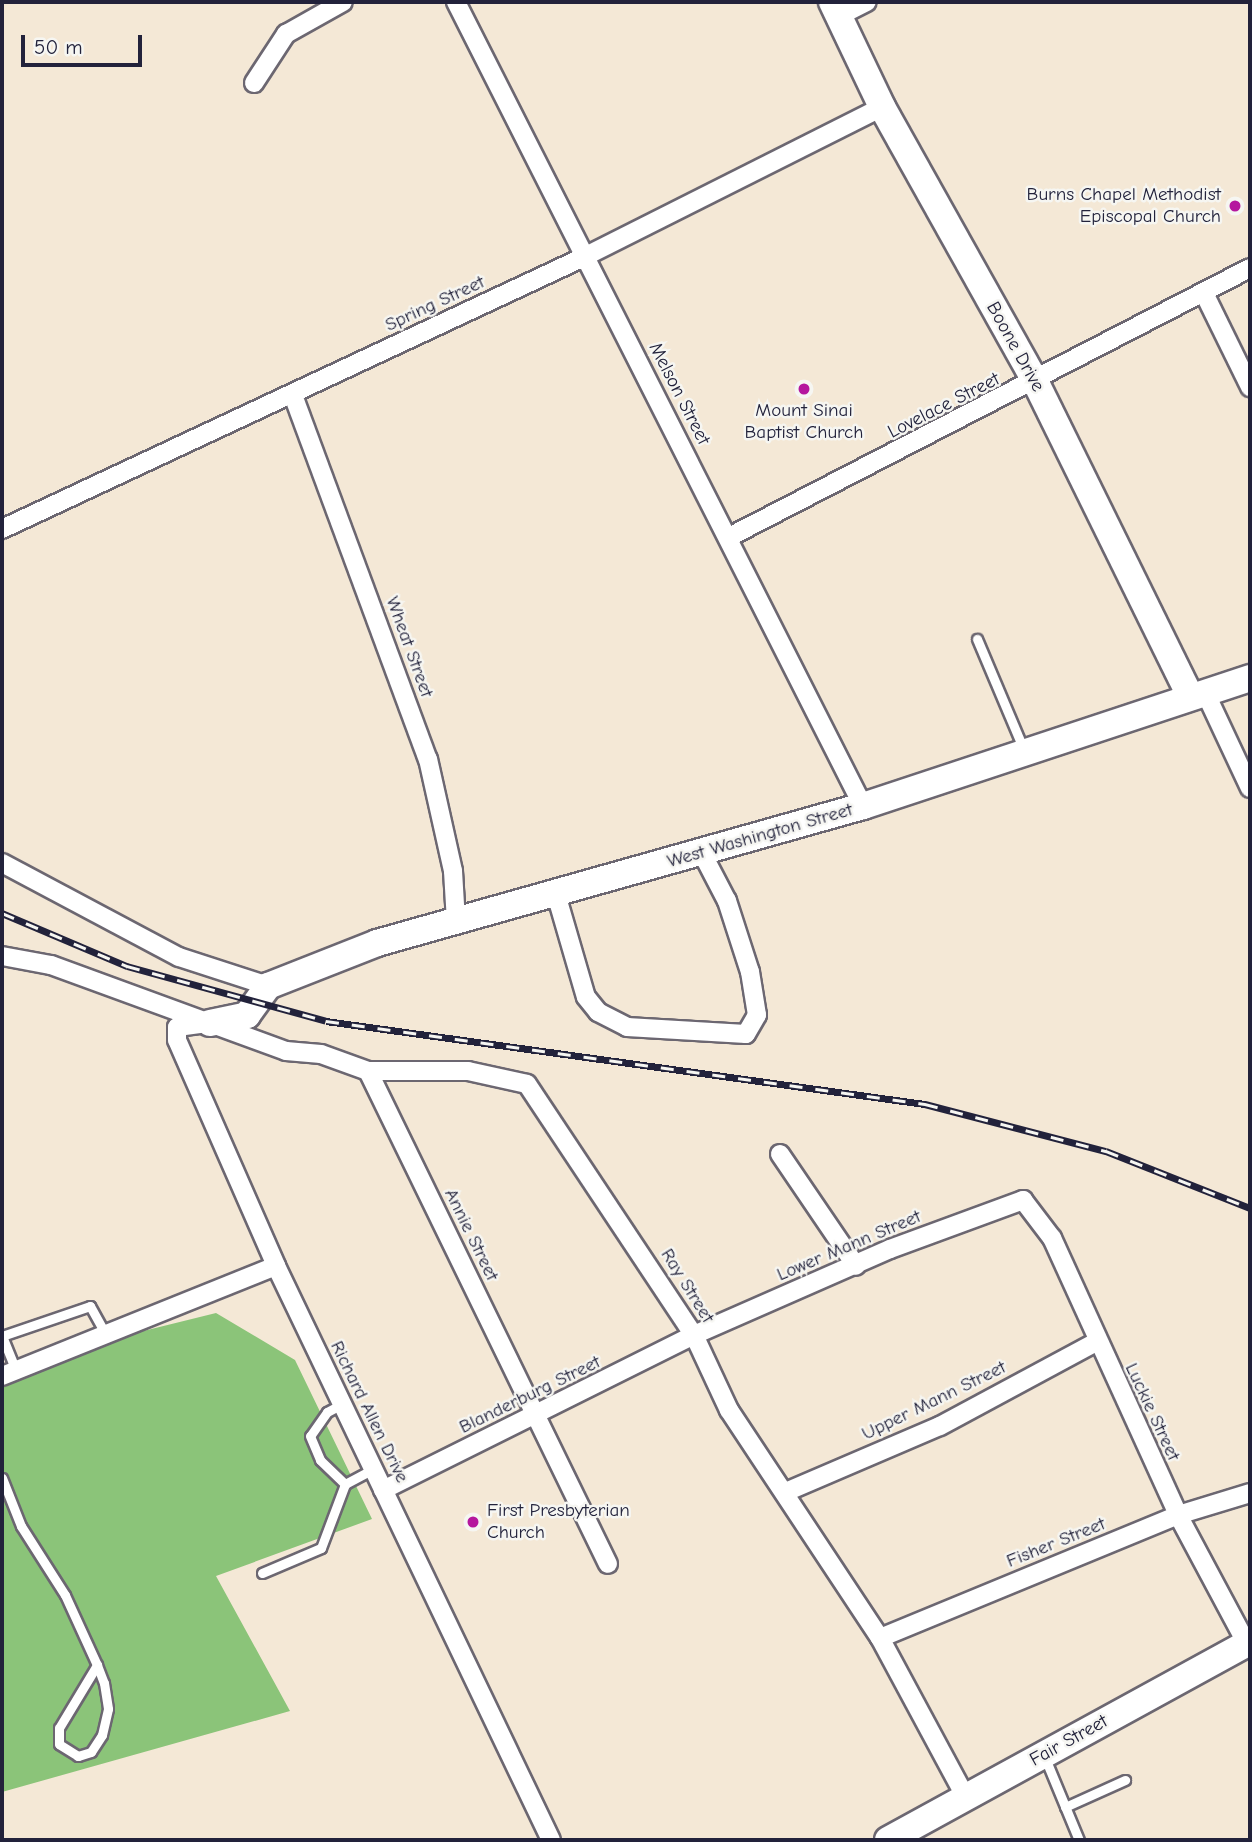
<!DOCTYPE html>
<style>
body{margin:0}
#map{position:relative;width:1252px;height:1842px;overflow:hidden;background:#f4e8d6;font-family:"Comic Neue",sans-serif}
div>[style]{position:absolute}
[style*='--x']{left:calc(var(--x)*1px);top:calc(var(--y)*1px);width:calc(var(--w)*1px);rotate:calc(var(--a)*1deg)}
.green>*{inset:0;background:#8bc479}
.roads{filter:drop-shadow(2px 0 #6c6771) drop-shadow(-2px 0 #6c6771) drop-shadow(0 2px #6c6771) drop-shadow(0 -2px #6c6771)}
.lane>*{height:9px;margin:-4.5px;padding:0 4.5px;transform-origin:4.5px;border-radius:4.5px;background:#fff}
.street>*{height:18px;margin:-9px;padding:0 9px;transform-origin:9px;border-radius:9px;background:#fff}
.secondary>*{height:26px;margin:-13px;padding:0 13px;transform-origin:13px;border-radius:13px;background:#fff}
.rail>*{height:7px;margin-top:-3.5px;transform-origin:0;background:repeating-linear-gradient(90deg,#f6f6f2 0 13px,#22223b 0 26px);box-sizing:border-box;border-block:2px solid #22223b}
.dots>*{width:19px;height:19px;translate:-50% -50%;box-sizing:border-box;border:4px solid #f6f6f2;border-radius:50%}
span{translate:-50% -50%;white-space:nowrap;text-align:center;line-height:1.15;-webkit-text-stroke:5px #f6f6f2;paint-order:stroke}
.poi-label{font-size:19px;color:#22223b}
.right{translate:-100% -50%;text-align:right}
.left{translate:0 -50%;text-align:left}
.street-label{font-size:19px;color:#22223b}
.frame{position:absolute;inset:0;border:4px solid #22223b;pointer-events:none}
.scale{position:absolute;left:21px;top:35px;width:121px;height:32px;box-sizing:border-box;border:4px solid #22223b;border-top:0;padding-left:9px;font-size:21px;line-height:24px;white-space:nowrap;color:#22223b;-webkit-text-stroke:5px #f6f6f2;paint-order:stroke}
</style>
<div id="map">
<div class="green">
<div style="clip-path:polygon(216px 1313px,295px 1360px,372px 1519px,216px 1576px,290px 1711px,2px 1792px,2px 1378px,107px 1340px)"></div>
</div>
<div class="roads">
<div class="lane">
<div style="--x:977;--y:639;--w:121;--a:67.1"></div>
<div style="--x:2;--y:1336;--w:93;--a:-18.8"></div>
<div style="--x:90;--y:1306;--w:33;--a:61"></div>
<div style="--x:2;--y:1336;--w:37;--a:68"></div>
<div style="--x:342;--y:1404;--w:17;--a:152"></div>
<div style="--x:327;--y:1412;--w:29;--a:125"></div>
<div style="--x:310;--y:1436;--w:26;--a:67"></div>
<div style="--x:320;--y:1460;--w:35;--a:44"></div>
<div style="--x:2;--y:1478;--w:52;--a:68.4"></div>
<div style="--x:21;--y:1526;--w:82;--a:57.5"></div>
<div style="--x:65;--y:1595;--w:77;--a:65.4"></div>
<div style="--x:97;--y:1665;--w:19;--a:69"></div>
<div style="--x:104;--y:1683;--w:26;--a:81"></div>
<div style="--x:108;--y:1709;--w:27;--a:103"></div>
<div style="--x:102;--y:1735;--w:20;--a:123"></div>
<div style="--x:91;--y:1752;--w:14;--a:163"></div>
<div style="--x:78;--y:1756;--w:22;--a:-148"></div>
<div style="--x:59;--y:1744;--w:16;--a:-90"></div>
<div style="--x:59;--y:1728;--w:74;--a:-58.9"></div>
<div style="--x:262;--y:1573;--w:64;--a:-23"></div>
<div style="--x:321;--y:1548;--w:68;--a:-69.4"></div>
<div style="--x:345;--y:1484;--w:32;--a:-28"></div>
<div style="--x:1045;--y:1758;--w:89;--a:67.5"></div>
<div style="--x:1065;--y:1807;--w:66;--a:-24.2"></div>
</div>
<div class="street">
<div style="--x:456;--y:2;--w:901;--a:63.15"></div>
<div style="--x:839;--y:16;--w:31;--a:-27"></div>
<div style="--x:254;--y:83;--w:59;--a:-56.9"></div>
<div style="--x:286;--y:34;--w:65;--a:-29.3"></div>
<div style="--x:1204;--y:293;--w:105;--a:63.9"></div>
<div style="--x:293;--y:395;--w:388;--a:69.7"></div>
<div style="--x:428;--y:759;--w:115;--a:77.4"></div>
<div style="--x:453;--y:871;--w:50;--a:86.6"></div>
<div style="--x:2;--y:529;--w:642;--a:-25.05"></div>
<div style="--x:584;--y:257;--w:334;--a:-26.7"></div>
<div style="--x:729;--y:537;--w:586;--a:-27.31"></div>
<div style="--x:1205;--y:692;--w:106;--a:64.9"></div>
<div style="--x:2;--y:863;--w:200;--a:28"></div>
<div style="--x:179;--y:957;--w:94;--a:18"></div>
<div style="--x:556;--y:894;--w:107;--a:73.8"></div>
<div style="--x:586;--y:997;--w:19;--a:51"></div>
<div style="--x:598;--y:1012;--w:33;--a:27"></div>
<div style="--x:627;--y:1027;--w:119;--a:3.4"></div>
<div style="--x:746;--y:1034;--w:22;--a:-60"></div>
<div style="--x:757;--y:1015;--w:44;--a:-99.2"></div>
<div style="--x:750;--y:972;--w:75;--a:-107.9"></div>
<div style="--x:727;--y:901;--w:54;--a:-117.5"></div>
<div style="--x:2;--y:956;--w:50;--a:10.4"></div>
<div style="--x:51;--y:965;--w:250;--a:20.1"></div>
<div style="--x:286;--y:1051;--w:35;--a:5"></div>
<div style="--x:321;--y:1054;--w:50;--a:19.9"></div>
<div style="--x:368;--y:1071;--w:100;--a:0"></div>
<div style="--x:468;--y:1071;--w:60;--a:12.4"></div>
<div style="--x:527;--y:1084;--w:301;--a:56.4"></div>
<div style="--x:694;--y:1335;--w:83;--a:65"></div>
<div style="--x:729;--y:1410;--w:273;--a:56.5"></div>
<div style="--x:880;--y:1638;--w:182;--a:61.7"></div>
<div style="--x:207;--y:1023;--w:30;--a:172"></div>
<div style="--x:177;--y:1027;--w:13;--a:90"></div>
<div style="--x:177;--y:1040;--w:247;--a:66.3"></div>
<div style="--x:276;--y:1266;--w:636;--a:64.4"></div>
<div style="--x:368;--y:1071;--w:548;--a:64.04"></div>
<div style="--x:780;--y:1154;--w:135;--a:55.8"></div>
<div style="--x:2;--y:1376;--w:295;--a:-21.9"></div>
<div style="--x:383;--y:1490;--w:347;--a:-26.5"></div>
<div style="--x:694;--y:1335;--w:214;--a:-23.7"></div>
<div style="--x:890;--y:1249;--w:142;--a:-20.2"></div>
<div style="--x:1023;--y:1200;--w:48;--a:52.7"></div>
<div style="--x:1052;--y:1238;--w:304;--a:65.5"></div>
<div style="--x:1178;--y:1515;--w:146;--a:61.9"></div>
<div style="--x:788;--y:1491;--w:165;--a:-23.2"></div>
<div style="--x:940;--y:1426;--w:177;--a:-28.3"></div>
<div style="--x:880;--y:1638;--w:322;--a:-22.4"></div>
<div style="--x:1178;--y:1515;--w:75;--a:-17"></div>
</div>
<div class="secondary">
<div style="--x:832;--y:2;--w:116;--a:64.5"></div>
<div style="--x:882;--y:107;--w:316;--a:60.8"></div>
<div style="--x:1036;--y:383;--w:349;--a:63.8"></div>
<div style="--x:210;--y:1023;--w:38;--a:-12"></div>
<div style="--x:247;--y:1015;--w:36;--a:-54"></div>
<div style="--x:268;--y:986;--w:117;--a:-21.5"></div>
<div style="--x:377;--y:943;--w:505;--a:-15.74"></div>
<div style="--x:863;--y:806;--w:408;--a:-18.3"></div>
<div style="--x:888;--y:1840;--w:413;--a:-28.7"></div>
</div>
</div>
<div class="rail">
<div style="--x:2;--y:913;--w:136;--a:23"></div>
<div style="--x:127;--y:966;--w:206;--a:15.4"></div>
<div style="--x:326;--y:1021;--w:605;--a:7.89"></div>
<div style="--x:925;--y:1104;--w:187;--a:14.6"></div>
<div style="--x:1106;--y:1151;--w:155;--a:21.6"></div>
</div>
<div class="dots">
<div style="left:1235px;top:206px;background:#b5179e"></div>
<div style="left:804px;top:389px;background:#b5179e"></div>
<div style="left:473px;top:1522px;background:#b5179e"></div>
</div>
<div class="poi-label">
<span class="right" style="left:1221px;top:206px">Burns Chapel Methodist<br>Episcopal Church</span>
<span style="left:804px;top:422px">Mount Sinai<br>Baptist Church</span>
<span class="left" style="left:487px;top:1522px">First Presbyterian<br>Church</span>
</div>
<div class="street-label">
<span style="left:435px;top:304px;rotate:-25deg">Spring Street</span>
<span style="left:1015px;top:347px;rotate:61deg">Boone Drive</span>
<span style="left:679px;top:394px;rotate:63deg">Melson Street</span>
<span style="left:944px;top:406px;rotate:-27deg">Lovelace Street</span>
<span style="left:409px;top:647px;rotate:70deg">Wheat Street</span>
<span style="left:760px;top:836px;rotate:-16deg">West Washington Street</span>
<span style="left:471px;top:1235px;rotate:64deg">Annie Street</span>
<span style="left:849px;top:1246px;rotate:-23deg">Lower Mann Street</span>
<span style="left:687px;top:1286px;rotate:58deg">Ray Street</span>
<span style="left:530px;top:1395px;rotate:-26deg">Blanderburg Street</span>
<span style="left:934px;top:1401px;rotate:-26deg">Upper Mann Street</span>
<span style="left:369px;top:1412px;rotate:64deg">Richard Allen Drive</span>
<span style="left:1152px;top:1412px;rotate:65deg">Luckie Street</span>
<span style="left:1056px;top:1543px;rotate:-22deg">Fisher Street</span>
<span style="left:1069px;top:1741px;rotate:-29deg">Fair Street</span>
</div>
<div class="frame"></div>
<div class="scale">50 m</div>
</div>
